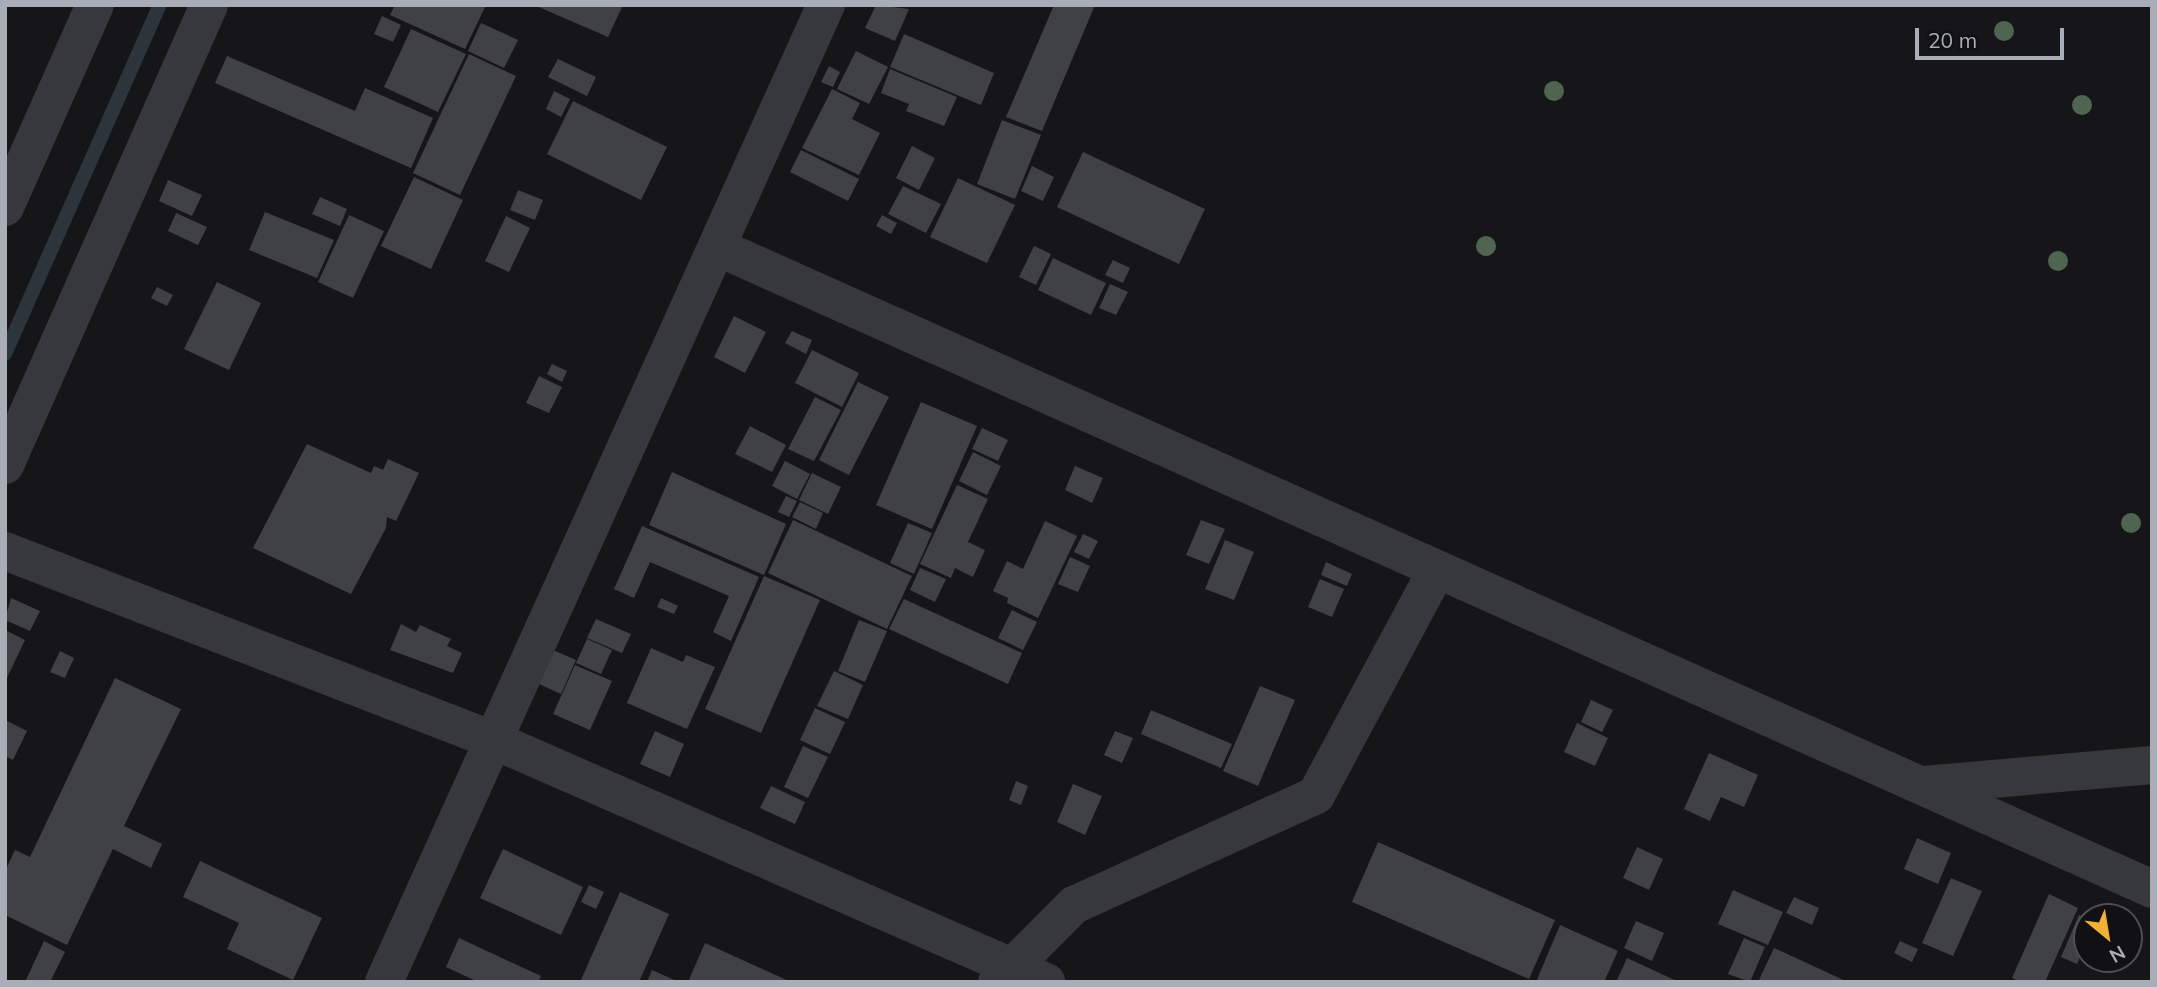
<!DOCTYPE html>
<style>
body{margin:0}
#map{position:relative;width:2157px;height:987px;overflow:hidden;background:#161618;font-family:Mulish,sans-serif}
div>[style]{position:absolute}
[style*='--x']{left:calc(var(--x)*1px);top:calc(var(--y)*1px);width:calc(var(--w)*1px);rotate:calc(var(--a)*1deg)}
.stream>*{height:14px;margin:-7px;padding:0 7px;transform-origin:7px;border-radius:7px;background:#2c353c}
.building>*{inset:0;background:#404145}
.minor>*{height:38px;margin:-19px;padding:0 19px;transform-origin:19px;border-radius:19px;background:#37383d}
.trees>*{width:20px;height:20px;margin:-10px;border-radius:50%;background:#506452}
span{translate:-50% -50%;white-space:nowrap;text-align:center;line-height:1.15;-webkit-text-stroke:6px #111113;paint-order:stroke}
.frame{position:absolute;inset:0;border:7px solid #a8adb8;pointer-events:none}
.north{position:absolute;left:2073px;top:903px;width:70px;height:70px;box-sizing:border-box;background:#111113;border:2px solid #4d4f55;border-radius:50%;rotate:150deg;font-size:19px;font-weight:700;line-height:28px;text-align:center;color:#a8adb8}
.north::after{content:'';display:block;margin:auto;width:24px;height:32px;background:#f2b134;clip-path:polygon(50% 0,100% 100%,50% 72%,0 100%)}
.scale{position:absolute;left:1915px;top:28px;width:149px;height:32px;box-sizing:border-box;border:4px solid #a8adb8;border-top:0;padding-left:9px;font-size:21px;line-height:24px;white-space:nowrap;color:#a8adb8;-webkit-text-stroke:5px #111113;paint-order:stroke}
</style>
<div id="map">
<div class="stream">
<div style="--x:5;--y:354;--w:382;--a:-66.1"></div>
</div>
<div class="building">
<div style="clip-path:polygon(395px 5px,486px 5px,465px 49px,390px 15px)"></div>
<div style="clip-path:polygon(534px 5px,623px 5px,608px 37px)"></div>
<div style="clip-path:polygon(876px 5px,909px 9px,895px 41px,865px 28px)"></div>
<div style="clip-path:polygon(1054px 5px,1095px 5px,1042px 131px,1006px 117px)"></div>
<div style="clip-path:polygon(382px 16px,401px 25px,393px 42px,374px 34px)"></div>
<div style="clip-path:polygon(481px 23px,518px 40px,504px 68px,468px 51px)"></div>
<div style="clip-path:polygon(411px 29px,466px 54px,438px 112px,384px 87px)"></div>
<div style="clip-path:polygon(904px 34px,994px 73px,981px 105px,890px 67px)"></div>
<div style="clip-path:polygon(856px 51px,888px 67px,869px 104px,837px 89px)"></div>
<div style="clip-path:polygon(469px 54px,516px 76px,460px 195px,413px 173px)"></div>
<div style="clip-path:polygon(227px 56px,355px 111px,365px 88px,433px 118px,411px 168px,215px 83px)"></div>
<div style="clip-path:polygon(558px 59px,596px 77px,587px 96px,548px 77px)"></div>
<div style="clip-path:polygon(829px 66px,840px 72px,833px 87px,821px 82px)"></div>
<div style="clip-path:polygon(890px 69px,957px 97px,944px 126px,906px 111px,909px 104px,881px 93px)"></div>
<div style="clip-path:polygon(832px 89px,860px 103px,852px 119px,880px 133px,859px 175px,802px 148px)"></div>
<div style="clip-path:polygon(554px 91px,570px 99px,561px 117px,546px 109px)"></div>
<div style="clip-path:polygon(573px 101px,667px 147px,641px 200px,547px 154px)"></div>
<div style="clip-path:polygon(1002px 120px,1041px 135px,1015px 199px,977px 184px)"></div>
<div style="clip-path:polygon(912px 146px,935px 158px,919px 190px,896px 178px)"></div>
<div style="clip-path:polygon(801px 150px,859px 179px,848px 201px,790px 172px)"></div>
<div style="clip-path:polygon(1083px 152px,1205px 209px,1179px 264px,1057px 207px)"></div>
<div style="clip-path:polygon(1032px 166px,1054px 177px,1043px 201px,1021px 191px)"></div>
<div style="clip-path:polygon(414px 177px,463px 200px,431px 269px,381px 246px)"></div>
<div style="clip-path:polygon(958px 178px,1015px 205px,987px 263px,930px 237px)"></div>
<div style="clip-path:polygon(168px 180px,202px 195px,192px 216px,159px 201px)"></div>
<div style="clip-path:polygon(903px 186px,941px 204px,926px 233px,888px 214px)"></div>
<div style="clip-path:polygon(518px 190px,543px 200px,535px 220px,510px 210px)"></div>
<div style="clip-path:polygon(320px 197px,347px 209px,340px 226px,312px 214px)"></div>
<div style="clip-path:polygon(265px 212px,334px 240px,317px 278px,249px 250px)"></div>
<div style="clip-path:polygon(176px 213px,207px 227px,198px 245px,168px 231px)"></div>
<div style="clip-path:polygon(349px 215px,384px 231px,353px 298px,318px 282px)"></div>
<div style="clip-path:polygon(882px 215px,897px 223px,891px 234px,876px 226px)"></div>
<div style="clip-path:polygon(506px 216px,530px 228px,509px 272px,485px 261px)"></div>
<div style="clip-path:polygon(1034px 246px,1051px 254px,1036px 285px,1019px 277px)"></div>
<div style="clip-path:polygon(1053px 258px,1106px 283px,1091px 315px,1038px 290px)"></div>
<div style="clip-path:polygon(1113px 260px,1130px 268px,1123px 283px,1105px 275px)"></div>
<div style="clip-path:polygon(217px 282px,261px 303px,229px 370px,184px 349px)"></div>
<div style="clip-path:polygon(1110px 284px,1128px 292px,1116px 315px,1099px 308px)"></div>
<div style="clip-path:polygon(157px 287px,173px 295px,167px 306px,151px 298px)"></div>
<div style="clip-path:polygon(734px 316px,766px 332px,745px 373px,714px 357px)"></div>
<div style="clip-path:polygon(792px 331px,812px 340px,806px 354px,785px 343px)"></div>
<div style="clip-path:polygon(812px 350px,859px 373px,842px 407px,795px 383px)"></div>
<div style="clip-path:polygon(552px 364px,567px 371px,562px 382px,547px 374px)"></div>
<div style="clip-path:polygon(539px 376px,562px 387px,549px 413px,526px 403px)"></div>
<div style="clip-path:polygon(858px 382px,889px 397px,849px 475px,819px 460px)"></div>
<div style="clip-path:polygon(815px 397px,841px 410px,814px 461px,788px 449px)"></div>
<div style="clip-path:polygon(921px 402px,977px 426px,932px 529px,876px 505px)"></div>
<div style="clip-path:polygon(750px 426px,786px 445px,772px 472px,735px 454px)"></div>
<div style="clip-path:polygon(982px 428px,1008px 440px,998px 461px,972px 449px)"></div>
<div style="clip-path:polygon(307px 444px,371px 473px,374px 466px,383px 470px,388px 459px,419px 473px,396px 521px,387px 517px,386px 528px,351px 594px,253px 548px)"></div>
<div style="clip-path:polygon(973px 452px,1001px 466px,987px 495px,959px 481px)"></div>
<div style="clip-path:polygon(785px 461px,810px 474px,797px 499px,772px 486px)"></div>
<div style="clip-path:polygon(1075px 466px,1103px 478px,1092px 503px,1065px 490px)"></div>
<div style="clip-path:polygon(672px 472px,786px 524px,764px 575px,649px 525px)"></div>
<div style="clip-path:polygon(812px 473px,841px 487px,828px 514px,799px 500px)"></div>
<div style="clip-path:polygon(957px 485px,988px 499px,968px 542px,985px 550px,973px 577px,955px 568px,951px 578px,920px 564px)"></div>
<div style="clip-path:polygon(786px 496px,797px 501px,789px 517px,778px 512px)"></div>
<div style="clip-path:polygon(800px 502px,823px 513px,816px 529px,792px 517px)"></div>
<div style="clip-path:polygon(793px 520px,912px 576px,887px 629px,768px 573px)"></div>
<div style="clip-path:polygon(1201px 520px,1225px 529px,1209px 564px,1186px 555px)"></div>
<div style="clip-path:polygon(1045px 521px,1077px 536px,1038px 618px,1007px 603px,1008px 598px,993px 591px,1007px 561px,1023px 569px)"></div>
<div style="clip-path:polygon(908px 523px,932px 533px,914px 574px,890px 563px)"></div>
<div style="clip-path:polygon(642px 526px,759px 577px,731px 641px,713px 632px,729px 596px,650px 562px,634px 598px,614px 589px)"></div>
<div style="clip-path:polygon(1083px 534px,1098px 541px,1089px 559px,1074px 552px)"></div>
<div style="clip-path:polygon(1225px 540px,1254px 552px,1234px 600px,1205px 589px)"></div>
<div style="clip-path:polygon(1070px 557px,1090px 566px,1078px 592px,1058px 584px)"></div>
<div style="clip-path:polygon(1326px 562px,1352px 574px,1347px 586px,1321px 575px)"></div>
<div style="clip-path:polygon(920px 568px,946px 579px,935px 602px,910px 590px)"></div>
<div style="clip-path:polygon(764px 576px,820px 600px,761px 733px,705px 709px)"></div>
<div style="clip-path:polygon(1320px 579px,1344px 589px,1332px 617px,1308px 607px)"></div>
<div style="clip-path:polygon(11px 598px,40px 611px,30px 631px,5px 620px)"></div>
<div style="clip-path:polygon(661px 598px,678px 606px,674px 614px,657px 607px)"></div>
<div style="clip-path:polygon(904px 599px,1022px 653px,1008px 684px,889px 629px)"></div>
<div style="clip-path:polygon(1012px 610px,1037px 622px,1023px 650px,998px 638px)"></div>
<div style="clip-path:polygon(596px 619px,631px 634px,622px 653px,587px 638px)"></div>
<div style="clip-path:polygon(859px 620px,887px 631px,865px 682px,838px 671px)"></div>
<div style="clip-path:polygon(401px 624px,416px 632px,420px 625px,451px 639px,447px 646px,462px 653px,453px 673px,390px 650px)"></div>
<div style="clip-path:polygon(5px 630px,25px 640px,5px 682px)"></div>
<div style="clip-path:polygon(587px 639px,612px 650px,601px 674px,576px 663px)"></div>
<div style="clip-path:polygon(651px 648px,683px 662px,686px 655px,715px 667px,687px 729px,627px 703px)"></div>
<div style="clip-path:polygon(553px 650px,576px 660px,561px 694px,539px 684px)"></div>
<div style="clip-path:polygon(60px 651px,74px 658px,65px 678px,50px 672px)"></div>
<div style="clip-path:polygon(575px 665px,612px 681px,590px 730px,553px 714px)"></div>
<div style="clip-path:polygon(834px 671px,863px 685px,848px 719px,817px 706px)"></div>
<div style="clip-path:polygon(115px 678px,181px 709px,124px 826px,162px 844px,151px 868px,113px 849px,67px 945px,5px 915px,5px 871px,15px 850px,30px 857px)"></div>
<div style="clip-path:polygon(1260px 686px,1295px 700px,1258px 786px,1223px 771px)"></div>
<div style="clip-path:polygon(1591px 700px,1613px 710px,1602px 732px,1581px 722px)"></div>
<div style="clip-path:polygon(815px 708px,845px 722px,830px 754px,800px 740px)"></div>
<div style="clip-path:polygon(1151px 710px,1232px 744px,1221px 768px,1141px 734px)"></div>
<div style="clip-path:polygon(5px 720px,27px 731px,13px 760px,5px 756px)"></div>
<div style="clip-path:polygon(1577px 723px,1608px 738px,1595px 766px,1564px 752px)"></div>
<div style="clip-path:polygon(655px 731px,684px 744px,670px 777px,640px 764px)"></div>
<div style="clip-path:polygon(1115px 731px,1133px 738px,1122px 763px,1104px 755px)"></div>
<div style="clip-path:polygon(803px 746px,828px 757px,808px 798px,784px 787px)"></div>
<div style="clip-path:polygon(1709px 753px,1758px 775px,1744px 807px,1721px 797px,1710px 821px,1684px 809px)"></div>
<div style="clip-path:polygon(1016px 781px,1028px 786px,1021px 805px,1009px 800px)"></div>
<div style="clip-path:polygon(1073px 784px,1102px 796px,1085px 835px,1057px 822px)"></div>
<div style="clip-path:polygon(771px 786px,805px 802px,795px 824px,760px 808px)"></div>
<div style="clip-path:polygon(1917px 838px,1951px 853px,1938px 884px,1904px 869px)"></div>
<div style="clip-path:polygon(1378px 842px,1555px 920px,1529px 979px,1352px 902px)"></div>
<div style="clip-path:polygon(1637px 847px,1663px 859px,1649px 890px,1623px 878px)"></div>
<div style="clip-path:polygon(503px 849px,583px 887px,561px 935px,480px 898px)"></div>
<div style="clip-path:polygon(200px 861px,322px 918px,293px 980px,227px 949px,239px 923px,183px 897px)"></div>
<div style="clip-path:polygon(1951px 878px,1982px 891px,1953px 956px,1922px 943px)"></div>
<div style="clip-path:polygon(589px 885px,604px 892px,596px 909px,581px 902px)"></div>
<div style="clip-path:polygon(1733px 890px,1783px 912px,1768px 945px,1718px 924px)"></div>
<div style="clip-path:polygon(620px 892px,669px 914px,639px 982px,580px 982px)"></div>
<div style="clip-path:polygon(2049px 894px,2078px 908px,2045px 982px,2020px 982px,2012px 978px)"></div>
<div style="clip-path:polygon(1794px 897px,1819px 908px,1812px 925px,1786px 913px)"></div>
<div style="clip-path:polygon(2079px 915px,2087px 918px,2087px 941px,2077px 964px,2061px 957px)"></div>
<div style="clip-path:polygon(1636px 921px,1664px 933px,1652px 961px,1624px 948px)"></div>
<div style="clip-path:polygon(1560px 925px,1618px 951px,1604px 982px,1536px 982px)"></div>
<div style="clip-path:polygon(459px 938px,541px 976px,538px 982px,478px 982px,446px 967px)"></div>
<div style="clip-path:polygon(1744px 938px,1765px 947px,1750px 982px,1728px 974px)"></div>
<div style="clip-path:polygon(44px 941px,65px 952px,50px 982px,25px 982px)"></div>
<div style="clip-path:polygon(1900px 941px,1918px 949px,1912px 962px,1894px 953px)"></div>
<div style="clip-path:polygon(705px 943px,791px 982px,688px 982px)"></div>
<div style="clip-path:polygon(1774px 948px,1848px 982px,1758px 982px)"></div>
<div style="clip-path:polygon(1627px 958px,1679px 982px,1616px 982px)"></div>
<div style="clip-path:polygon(652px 970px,679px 982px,647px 982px)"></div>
</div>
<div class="minor">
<div style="--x:5;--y:207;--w:221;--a:-66"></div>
<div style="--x:717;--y:247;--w:1572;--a:24.1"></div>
<div style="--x:5;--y:465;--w:503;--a:-66.08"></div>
<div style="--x:5;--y:551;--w:523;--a:21.17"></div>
<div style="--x:493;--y:740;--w:604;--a:23.63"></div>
<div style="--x:1924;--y:785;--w:229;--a:-5"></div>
<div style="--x:384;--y:982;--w:1072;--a:-65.66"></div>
<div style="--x:997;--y:982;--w:109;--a:-45"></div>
<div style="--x:1074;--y:905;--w:266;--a:-24.4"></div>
<div style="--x:1316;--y:795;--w:256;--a:-61.8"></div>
</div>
<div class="trees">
<div style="left:2004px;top:31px"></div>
<div style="left:1554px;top:91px"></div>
<div style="left:2082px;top:105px"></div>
<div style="left:1486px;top:246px"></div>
<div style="left:2058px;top:261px"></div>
<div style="left:2131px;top:523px"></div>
</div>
<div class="frame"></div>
<div class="north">N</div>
<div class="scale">20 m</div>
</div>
